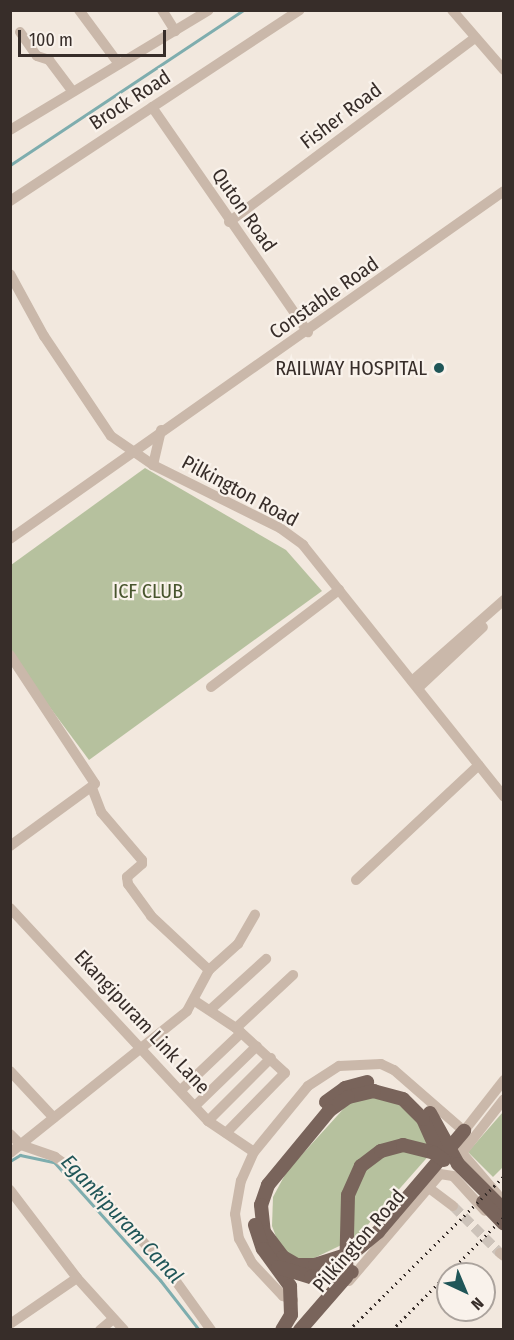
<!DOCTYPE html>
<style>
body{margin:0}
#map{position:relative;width:514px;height:1340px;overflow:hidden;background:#f2e8de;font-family:"Fira Sans Condensed",sans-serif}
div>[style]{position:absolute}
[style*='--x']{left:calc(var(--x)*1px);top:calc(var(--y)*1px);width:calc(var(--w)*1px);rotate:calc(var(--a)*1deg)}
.green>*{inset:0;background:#b6c19e}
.stream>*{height:3px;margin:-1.5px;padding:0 1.5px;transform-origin:1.5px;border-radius:1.5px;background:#7eadae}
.minor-tunnel>*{height:10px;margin-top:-5px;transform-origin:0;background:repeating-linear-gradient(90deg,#cdc3ba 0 10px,transparent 0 15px)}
.minor>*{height:10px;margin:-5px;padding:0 5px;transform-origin:5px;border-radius:5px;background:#cab8aa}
.major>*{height:14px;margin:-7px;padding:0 7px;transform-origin:7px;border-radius:7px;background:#79645b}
.rail>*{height:3px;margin-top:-1.5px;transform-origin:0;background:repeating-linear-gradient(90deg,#372d29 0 1.5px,transparent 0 6px)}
.dots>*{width:16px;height:16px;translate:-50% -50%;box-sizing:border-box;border:3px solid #f9f2eb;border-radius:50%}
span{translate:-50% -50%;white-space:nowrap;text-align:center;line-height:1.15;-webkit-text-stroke:4.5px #f9f2eb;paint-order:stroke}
.street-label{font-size:20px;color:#372d29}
.poi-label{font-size:20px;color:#372d29}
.right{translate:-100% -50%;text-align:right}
.park-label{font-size:20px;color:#48552e}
.water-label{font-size:21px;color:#205658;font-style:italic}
.frame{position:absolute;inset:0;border:12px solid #372d29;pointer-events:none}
.north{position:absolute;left:436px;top:1262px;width:60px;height:60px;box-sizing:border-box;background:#f9f2eb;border:2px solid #aba39d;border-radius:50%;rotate:136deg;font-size:16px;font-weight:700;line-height:24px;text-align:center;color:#372d29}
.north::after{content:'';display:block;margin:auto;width:21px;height:27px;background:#205658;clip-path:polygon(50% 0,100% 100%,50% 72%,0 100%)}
.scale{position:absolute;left:18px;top:30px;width:148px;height:27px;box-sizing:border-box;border:3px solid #372d29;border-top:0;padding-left:8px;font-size:18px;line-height:21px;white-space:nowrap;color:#372d29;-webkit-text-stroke:4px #f9f2eb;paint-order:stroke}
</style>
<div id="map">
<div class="green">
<div style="clip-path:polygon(145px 468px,286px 550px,322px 591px,89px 760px,11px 655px,11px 565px)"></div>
<div style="clip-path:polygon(357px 1094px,385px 1095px,414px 1116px,432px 1152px,356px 1238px,306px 1262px,294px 1261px,278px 1242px,272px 1226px,273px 1197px,287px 1171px)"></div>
<div style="clip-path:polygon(503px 1112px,503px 1167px,493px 1177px,468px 1152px)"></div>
</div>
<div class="stream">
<div style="--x:10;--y:165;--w:280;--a:-33.6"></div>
<div style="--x:10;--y:1161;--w:12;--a:-31"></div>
<div style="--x:20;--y:1155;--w:35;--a:12"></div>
<div style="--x:54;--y:1162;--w:159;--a:48.1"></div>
<div style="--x:160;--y:1280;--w:63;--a:52"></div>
</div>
<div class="minor-tunnel">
<div style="--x:453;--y:1206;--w:66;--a:45"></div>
</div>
<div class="minor">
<div style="--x:79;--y:10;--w:67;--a:53.5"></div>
<div style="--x:162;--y:10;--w:25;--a:58"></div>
<div style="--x:452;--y:10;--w:79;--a:49.1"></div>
<div style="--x:20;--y:32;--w:29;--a:55"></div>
<div style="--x:37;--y:56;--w:13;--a:18"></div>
<div style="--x:49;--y:60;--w:39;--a:53"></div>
<div style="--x:152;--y:107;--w:274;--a:55.3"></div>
<div style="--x:10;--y:130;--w:232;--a:-31.1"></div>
<div style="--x:10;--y:201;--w:347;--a:-33.4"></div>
<div style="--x:229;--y:222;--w:307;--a:-36.8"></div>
<div style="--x:10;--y:274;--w:71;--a:61.3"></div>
<div style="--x:44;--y:336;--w:120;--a:56.2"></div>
<div style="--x:111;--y:436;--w:51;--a:34.6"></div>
<div style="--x:153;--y:465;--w:142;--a:26.4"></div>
<div style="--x:280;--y:528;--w:29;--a:36"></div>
<div style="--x:303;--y:545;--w:322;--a:51.4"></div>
<div style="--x:153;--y:465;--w:36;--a:-77"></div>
<div style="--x:10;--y:539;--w:604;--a:-35.16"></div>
<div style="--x:10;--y:655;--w:154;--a:56.6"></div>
<div style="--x:95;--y:784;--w:105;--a:143.9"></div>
<div style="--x:412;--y:681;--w:123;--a:-41.4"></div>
<div style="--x:211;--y:687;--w:161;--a:-37.2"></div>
<div style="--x:418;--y:688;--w:89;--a:-43.2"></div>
<div style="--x:92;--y:788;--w:26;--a:69"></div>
<div style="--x:101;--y:812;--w:63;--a:49.5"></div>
<div style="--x:142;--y:860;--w:4;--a:90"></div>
<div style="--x:142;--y:864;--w:20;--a:139"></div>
<div style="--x:127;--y:877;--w:7;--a:82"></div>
<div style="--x:128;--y:884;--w:39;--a:54"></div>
<div style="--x:151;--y:916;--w:79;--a:43"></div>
<div style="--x:356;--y:880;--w:168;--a:-43.1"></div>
<div style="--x:10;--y:908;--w:291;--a:47.1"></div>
<div style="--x:208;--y:1121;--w:55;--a:34"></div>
<div style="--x:195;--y:1001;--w:49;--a:33.4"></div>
<div style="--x:236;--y:1028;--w:78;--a:-42.9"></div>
<div style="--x:210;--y:1010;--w:76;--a:-42.3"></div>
<div style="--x:10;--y:1071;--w:64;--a:46.9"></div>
<div style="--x:181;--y:1090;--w:83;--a:-43.5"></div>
<div style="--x:195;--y:1106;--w:86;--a:-44.1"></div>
<div style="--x:208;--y:1121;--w:89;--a:-45"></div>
<div style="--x:464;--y:1131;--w:22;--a:95"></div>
<div style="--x:462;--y:1153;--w:55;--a:49.4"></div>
<div style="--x:464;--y:1131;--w:65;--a:-51.9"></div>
<div style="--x:226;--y:1133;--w:84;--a:-45.5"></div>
<div style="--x:285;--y:1073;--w:67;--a:-137.4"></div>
<div style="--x:10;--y:1134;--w:16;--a:45"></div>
<div style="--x:21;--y:1145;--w:36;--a:19"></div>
<div style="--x:55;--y:1157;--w:37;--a:35"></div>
<div style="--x:85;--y:1178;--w:119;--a:47.7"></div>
<div style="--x:165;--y:1266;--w:79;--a:54.3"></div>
<div style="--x:10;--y:1153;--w:227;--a:-38.7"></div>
<div style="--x:187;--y:1011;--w:47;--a:-61.8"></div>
<div style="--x:209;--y:970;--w:39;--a:-42"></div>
<div style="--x:238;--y:944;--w:34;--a:-60"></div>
<div style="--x:462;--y:1153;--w:68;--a:-52.1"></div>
<div style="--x:429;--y:1188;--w:30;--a:37"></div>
<div style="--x:10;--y:1190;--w:111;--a:52.7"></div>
<div style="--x:77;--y:1278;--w:70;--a:47.9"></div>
<div style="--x:500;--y:1253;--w:5;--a:37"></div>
<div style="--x:349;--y:1281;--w:140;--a:-49.6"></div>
<div style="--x:440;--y:1174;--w:13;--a:9"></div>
<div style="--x:453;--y:1176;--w:47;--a:47.6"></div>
<div style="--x:293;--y:1300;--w:11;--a:-158"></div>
<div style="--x:283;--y:1296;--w:45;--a:-133.2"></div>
<div style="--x:252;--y:1263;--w:27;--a:-118"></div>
<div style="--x:239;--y:1239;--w:25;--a:-99"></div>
<div style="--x:235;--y:1214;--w:34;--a:-80"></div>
<div style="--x:241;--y:1181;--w:32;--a:-66"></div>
<div style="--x:254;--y:1152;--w:85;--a:-50.7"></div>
<div style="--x:308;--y:1086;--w:37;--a:-33"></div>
<div style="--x:339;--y:1066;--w:42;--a:-2.7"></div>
<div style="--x:381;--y:1064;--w:14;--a:25"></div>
<div style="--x:394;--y:1070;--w:93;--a:41.1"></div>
<div style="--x:10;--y:1324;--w:81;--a:-34.5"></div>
<div style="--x:100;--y:1330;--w:17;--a:-40"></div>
</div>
<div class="major">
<div style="--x:326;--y:1102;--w:24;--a:-36"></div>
<div style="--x:345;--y:1088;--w:23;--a:-15"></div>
<div style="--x:430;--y:1113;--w:58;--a:61.2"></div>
<div style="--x:458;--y:1164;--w:65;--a:45"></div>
<div style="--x:439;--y:1155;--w:39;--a:-114"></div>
<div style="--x:423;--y:1119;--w:28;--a:-135"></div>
<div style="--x:403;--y:1099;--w:30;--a:-165"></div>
<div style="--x:374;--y:1091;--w:27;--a:167"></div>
<div style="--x:348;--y:1097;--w:24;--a:144"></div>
<div style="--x:329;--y:1111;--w:96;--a:129.5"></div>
<div style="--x:268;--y:1185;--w:21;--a:109"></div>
<div style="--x:261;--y:1205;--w:27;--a:84"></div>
<div style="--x:264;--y:1232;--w:31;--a:53"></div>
<div style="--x:283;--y:1257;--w:16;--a:30"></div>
<div style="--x:297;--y:1265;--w:18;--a:0"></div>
<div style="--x:315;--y:1265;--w:40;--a:-18"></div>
<div style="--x:353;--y:1253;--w:33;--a:-40"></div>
<div style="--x:378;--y:1232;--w:133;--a:-49.6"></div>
<div style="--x:483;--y:1202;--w:30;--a:46"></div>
<div style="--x:255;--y:1225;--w:25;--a:72"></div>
<div style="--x:263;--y:1249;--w:46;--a:53.9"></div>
<div style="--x:290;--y:1286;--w:29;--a:88"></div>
<div style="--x:291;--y:1315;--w:17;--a:121"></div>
<div style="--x:278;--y:1267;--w:34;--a:17"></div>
<div style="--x:311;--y:1277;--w:41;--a:-7"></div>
<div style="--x:300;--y:1330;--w:70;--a:-49"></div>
<div style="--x:346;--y:1277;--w:82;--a:-88.6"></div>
<div style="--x:348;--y:1195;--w:32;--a:-66"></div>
<div style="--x:361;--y:1166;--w:25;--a:-37"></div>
<div style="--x:381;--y:1151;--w:23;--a:-15"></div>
<div style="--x:403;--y:1145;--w:32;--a:14"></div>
<div style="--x:434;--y:1153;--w:12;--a:35"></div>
</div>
<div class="rail">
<div style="--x:349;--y:1330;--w:218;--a:-44.8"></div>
<div style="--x:392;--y:1330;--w:159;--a:-45.3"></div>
</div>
<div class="dots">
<div style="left:439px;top:368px;background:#205658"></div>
</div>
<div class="street-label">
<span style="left:130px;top:100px;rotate:-33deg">Brock Road</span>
<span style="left:341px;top:116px;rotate:-37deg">Fisher Road</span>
<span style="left:244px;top:210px;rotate:55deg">Quton Road</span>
<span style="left:324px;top:298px;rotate:-35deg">Constable Road</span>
<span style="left:240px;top:491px;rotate:28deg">Pilkington Road</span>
<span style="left:142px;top:1022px;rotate:47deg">Ekangipuram Link Lane</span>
<span style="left:359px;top:1241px;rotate:-49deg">Pilkington Road</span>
</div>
<div class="poi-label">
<span class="right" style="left:427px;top:368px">RAILWAY HOSPITAL</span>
</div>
<div class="park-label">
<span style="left:148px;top:591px">ICF CLUB</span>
</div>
<div class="water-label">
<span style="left:122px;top:1219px;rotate:47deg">Egankipuram Canal</span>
</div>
<div class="frame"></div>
<div class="north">N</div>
<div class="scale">100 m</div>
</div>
